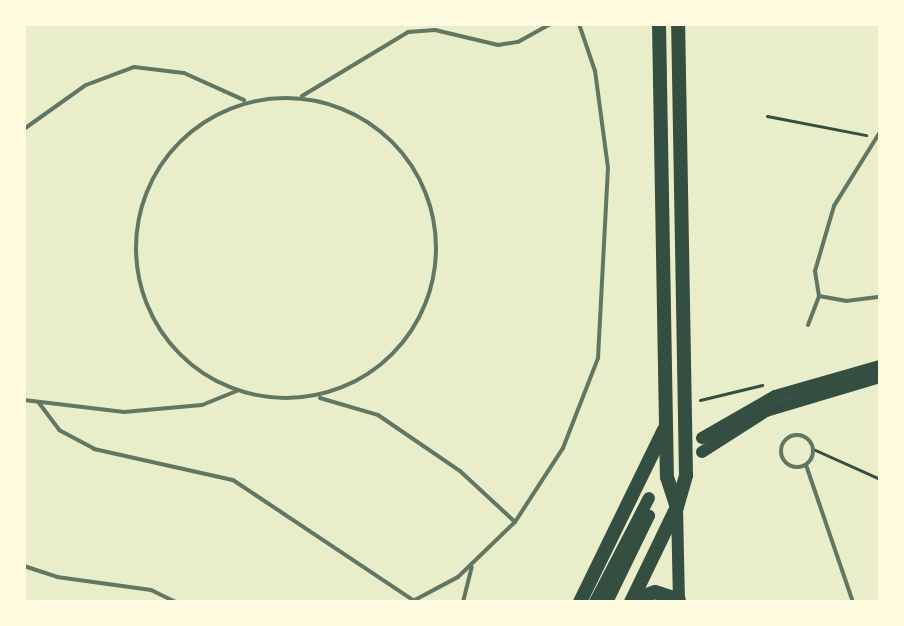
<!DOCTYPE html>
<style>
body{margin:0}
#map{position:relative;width:904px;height:626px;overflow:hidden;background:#e9edc9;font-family:"DM Sans",sans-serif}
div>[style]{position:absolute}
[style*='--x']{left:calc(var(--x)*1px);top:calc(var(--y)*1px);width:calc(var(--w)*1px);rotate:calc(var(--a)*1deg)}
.path>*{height:3px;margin:-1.5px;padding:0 1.5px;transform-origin:1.5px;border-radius:1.5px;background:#344e41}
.service>*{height:4px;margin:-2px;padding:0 2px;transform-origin:2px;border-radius:2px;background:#617663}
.service>.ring{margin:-2px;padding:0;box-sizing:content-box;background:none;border:4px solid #617663;border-radius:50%}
.secondary>*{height:12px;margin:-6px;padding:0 6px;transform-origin:6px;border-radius:6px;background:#344e41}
.primary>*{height:14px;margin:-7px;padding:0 7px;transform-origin:7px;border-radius:7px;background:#344e41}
span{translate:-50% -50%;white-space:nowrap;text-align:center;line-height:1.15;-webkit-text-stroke:7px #fefae0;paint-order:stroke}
.frame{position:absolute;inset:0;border:26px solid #fefae0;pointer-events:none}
</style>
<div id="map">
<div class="path">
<div style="--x:767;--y:116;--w:101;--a:10.9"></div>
<div style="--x:700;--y:400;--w:64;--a:-13.6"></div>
<div style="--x:813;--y:449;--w:73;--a:24.1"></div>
</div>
<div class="service">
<div style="--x:302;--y:96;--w:124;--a:-31.1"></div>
<div style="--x:408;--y:32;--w:27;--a:-4"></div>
<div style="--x:435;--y:30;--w:65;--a:13.4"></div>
<div style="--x:498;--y:45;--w:20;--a:-9"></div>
<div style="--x:518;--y:42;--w:38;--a:-29"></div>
<div class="ring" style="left:136px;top:98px;width:296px;height:296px"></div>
<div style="--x:24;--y:129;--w:76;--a:-35.4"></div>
<div style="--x:86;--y:85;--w:51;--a:-20.6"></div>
<div style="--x:134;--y:67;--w:50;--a:6.8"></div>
<div style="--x:184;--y:73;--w:66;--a:24.2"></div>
<div style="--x:880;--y:132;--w:87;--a:121.9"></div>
<div style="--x:834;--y:206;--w:68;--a:106.3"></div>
<div style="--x:815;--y:271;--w:25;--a:81"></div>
<div style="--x:819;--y:296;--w:27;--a:10"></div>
<div style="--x:846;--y:301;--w:34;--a:-7"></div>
<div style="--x:808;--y:325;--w:31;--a:-69"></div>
<div style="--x:320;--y:398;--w:60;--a:16.3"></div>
<div style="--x:378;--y:415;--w:99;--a:34.3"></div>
<div style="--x:460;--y:471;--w:75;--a:42.8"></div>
<div style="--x:24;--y:400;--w:101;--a:6.8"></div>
<div style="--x:124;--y:412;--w:78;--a:-5.1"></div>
<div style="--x:202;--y:405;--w:38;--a:-22"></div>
<div style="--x:39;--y:403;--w:34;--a:53"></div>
<div style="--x:59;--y:430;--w:40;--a:28"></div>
<div style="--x:94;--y:449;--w:142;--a:12.6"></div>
<div style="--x:233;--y:480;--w:216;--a:33.7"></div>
<div class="ring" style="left:781px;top:435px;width:28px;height:28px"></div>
<div style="--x:806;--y:465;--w:145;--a:71.1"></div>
<div style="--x:24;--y:566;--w:35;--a:18"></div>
<div style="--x:57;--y:577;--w:95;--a:7.9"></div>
<div style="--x:151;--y:590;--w:28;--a:26"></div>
<div style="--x:411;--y:602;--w:53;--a:-28"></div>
<div style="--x:458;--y:577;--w:79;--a:-44"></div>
<div style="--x:515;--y:522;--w:88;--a:-57"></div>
<div style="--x:563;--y:448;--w:97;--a:-68.7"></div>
<div style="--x:598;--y:358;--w:190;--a:-87"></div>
<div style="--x:608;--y:168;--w:98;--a:-97.6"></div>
<div style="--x:595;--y:71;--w:50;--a:-108.8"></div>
<div style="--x:463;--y:602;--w:36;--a:-76"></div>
</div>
<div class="secondary">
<div style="--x:702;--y:438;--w:84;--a:-29.9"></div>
<div style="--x:775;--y:396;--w:109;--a:-15.9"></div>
<div style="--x:702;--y:452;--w:76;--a:-32.6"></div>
<div style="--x:766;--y:411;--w:119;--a:-16.6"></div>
<div style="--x:677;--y:507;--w:95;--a:88.8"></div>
<div style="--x:595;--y:602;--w:117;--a:-62.6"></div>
<div style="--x:607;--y:602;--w:96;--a:-64"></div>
</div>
<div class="primary">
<div style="--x:659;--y:24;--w:453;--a:89"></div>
<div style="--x:667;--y:477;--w:32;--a:72"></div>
<div style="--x:632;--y:600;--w:24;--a:-19"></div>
<div style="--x:655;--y:592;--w:25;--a:18"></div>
<div style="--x:580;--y:602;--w:191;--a:-64"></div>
<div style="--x:631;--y:602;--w:106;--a:-64.2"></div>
<div style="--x:677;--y:507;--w:33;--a:-74"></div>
<div style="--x:686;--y:475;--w:451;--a:-91"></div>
</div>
<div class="frame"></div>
</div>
